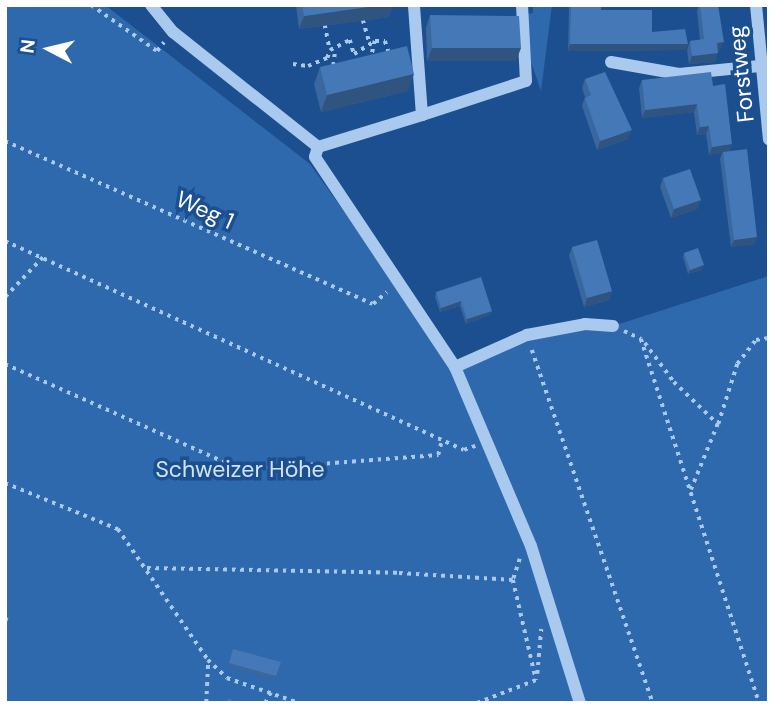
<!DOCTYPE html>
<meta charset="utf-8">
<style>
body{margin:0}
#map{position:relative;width:774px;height:708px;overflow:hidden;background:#1b4f8f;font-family:"DM Sans",sans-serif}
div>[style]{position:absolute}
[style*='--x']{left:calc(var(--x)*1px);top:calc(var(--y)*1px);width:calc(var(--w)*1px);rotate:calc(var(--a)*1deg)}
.green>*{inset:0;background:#2e69ad}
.path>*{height:3.5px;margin-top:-1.75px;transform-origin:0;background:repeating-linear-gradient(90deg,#a9c9ee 0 3.5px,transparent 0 8.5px)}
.minor>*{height:12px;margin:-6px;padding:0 6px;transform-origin:6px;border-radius:6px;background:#a9c9ee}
.wall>*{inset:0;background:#3a679d}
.shaded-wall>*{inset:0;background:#305480}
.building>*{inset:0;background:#4478b7}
span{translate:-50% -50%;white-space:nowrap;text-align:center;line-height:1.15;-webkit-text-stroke:7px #1b4f8f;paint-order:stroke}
.street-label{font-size:23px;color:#fff}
.park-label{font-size:23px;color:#cfe3fa}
.frame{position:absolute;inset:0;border:7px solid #fff;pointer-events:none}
.north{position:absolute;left:14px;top:14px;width:70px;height:70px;-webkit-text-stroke:5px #1b4f8f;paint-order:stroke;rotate:277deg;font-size:19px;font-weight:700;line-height:28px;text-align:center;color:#fff}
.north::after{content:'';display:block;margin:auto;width:24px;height:32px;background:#fff;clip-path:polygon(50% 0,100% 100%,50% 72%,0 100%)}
</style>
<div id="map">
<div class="green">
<div style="clip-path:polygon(5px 5px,105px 5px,310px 164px,455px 367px,527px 335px,613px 326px,769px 276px,769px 703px,5px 703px)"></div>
<div style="clip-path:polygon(533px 5px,552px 5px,541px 91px,529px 56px,527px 14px,533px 13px)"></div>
</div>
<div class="path">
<div style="--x:91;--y:5;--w:80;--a:34.9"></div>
<div style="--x:157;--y:51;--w:11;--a:-52"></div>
<div style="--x:363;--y:20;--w:22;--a:74"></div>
<div style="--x:325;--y:25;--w:25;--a:79"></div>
<div style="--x:375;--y:41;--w:10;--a:0"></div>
<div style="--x:385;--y:41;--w:13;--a:72"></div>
<div style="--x:293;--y:64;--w:15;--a:8"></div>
<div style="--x:308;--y:66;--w:21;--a:-23"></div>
<div style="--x:327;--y:58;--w:9;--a:-69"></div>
<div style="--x:330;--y:50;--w:22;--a:-27"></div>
<div style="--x:350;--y:40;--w:15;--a:74"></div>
<div style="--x:354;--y:54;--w:25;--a:-32"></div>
<div style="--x:375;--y:41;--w:17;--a:103"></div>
<div style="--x:333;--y:66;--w:16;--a:-83"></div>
<div style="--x:5;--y:141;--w:402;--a:23.9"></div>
<div style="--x:373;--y:304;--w:18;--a:-41"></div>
<div style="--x:5;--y:241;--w:504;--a:24.48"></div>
<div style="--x:464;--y:450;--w:12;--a:-20"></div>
<div style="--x:5;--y:297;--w:55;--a:-46.5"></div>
<div style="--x:624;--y:331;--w:19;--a:25"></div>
<div style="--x:641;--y:339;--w:383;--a:72"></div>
<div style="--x:645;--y:343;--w:49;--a:53.4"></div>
<div style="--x:674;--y:382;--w:61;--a:43.7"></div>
<div style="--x:718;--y:424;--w:71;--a:112.2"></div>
<div style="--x:532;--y:350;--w:373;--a:71.1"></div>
<div style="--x:5;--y:364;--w:260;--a:24.1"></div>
<div style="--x:242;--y:470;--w:197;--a:-4.4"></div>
<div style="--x:438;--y:455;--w:16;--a:-76"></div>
<div style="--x:718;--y:424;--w:63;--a:-72.4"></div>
<div style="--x:737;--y:364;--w:31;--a:-52"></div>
<div style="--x:756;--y:340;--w:13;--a:-9"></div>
<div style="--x:5;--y:483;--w:122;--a:22.2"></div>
<div style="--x:118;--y:529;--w:159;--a:55.5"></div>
<div style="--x:208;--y:660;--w:26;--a:43"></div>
<div style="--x:227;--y:678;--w:76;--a:19.1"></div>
<div style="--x:520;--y:559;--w:22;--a:108"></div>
<div style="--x:513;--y:580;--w:103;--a:77"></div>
<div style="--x:147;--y:568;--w:252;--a:1.1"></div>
<div style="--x:399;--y:573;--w:114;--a:3.5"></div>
<div style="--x:5;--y:619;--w:3;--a:18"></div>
<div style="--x:537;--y:674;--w:45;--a:-84.9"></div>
<div style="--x:206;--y:703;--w:43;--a:-87.3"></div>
<div style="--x:265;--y:703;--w:15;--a:-62"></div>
<div style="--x:477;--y:703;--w:63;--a:-21.3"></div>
</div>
<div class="minor">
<div style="--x:151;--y:5;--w:35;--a:51"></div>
<div style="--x:173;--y:32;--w:185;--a:38.4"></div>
<div style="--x:318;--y:147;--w:10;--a:107"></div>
<div style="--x:315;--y:157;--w:252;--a:56.3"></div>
<div style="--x:455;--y:367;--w:194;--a:67"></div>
<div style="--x:531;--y:546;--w:164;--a:72.7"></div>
<div style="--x:756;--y:5;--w:135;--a:84.5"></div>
<div style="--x:611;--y:62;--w:69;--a:10"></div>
<div style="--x:679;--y:74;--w:81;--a:-5.6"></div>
<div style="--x:422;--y:115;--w:109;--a:-18.1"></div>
<div style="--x:526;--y:81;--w:76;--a:-93"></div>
<div style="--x:318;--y:147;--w:109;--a:-17.1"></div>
<div style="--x:422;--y:115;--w:110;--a:-94.2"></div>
<div style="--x:455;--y:367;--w:79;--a:-24"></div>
<div style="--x:527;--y:335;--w:59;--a:-10.7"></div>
<div style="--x:585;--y:324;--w:28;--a:4"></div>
</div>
<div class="wall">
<div style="clip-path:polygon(296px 5px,393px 5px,389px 17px,299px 29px)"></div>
<div style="clip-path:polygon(569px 5px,601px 5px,601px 10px,652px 32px,686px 50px,568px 51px)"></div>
<div style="clip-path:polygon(699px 5px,718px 5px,720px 51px,718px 51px,715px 62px,689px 64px,687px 50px,690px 41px,700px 40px,697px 11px)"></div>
<div style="clip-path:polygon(430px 15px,516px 61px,427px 61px,426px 28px)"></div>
<div style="clip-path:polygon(320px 67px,408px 91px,321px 112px,314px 84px)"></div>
<div style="clip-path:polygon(585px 79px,628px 139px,597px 150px,582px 106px,585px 97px,582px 88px)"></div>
<div style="clip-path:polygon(642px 80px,713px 86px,755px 244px,731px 247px,720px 159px,722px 153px,709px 155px,706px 134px,697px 135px,694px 112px,642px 118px,639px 88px)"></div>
<div style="clip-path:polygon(663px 178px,701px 200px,697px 209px,671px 218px,660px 187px)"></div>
<div style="clip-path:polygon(572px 247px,612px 291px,609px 300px,584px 307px,569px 256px)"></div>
<div style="clip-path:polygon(684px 253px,702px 270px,688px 274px,683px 257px)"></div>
<div style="clip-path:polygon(436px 292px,492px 311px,490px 315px,466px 324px,460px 306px,440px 312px,435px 297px)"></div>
<div style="clip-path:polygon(233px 649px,281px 662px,275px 680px,228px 667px)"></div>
</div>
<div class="shaded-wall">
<div style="clip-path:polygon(382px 5px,393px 5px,389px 17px,299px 29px,304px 16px)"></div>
<div style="clip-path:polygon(724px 42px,720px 51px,714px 52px,717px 43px)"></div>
<div style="clip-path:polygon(570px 44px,688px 44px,686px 50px,568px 51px)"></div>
<div style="clip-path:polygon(432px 48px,521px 48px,516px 61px,427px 61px)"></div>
<div style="clip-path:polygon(718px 53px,715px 62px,689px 64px,692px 56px)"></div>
<div style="clip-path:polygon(414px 74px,408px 91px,321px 112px,327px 95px)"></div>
<div style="clip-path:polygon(697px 104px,694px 112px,642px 118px,645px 110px)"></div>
<div style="clip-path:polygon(709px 126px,706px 134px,697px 135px,700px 127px)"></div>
<div style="clip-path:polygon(632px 130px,628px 139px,597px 150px,600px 141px)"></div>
<div style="clip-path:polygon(732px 144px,729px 152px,709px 155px,712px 147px)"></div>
<div style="clip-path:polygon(701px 200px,697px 209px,671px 218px,674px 209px)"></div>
<div style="clip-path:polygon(757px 237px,755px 244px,731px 247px,734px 240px)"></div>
<div style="clip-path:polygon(704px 265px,702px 270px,688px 274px,690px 270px)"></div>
<div style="clip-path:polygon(612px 291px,609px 300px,584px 307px,587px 298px)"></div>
<div style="clip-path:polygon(461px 301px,460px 306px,440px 312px,441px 308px)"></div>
<div style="clip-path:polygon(492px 311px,490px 315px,466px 324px,467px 319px)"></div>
</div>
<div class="building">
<div style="clip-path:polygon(302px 5px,382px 5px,304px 16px)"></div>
<div style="clip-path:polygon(571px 5px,601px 5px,601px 10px,652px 10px,652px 32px,685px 29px,688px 44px,570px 44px)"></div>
<div style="clip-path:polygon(700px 5px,718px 5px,724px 42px,717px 43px,718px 53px,692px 56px,690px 41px,704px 39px)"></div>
<div style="clip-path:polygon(430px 15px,519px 16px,521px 48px,432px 48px)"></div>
<div style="clip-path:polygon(407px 46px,414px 74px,327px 95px,320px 67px)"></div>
<div style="clip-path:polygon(605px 72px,632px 130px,600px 141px,585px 98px,591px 95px,585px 79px)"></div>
<div style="clip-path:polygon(711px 72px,713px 86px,725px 84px,732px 144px,712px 147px,709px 126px,700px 127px,697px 104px,645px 110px,642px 80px)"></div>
<div style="clip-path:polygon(747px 149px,757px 237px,734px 240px,723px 152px)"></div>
<div style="clip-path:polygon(690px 169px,701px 200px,674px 209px,663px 178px)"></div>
<div style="clip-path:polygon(597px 240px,612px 291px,587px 298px,572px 247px)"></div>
<div style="clip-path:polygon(698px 248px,704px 265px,690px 270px,684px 253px)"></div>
<div style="clip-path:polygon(481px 277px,492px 311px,467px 319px,461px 301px,441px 308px,436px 292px)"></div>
<div style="clip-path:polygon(233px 649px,281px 662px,276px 676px,229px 663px)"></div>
<div style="clip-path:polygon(230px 698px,233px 703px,223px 703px)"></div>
</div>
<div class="street-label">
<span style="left:741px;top:74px;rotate:-96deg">Forstweg</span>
<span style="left:205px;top:210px;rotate:24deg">Weg 1</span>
</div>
<div class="park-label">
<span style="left:240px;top:469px">Schweizer Höhe</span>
</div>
<div class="frame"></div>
<div class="north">N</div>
</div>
